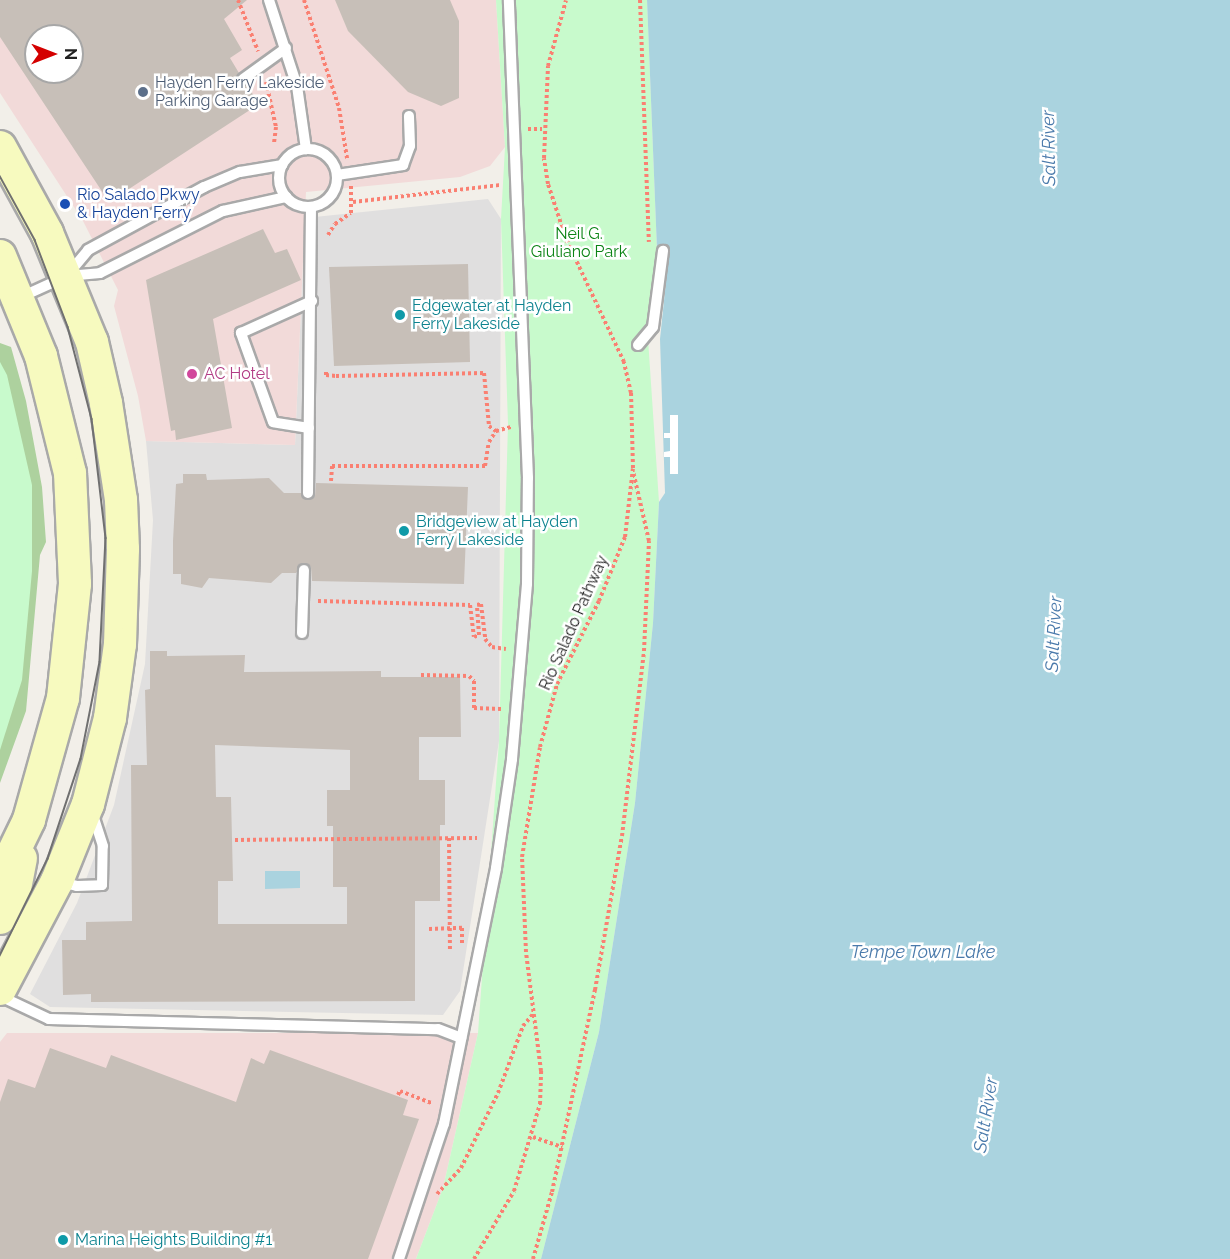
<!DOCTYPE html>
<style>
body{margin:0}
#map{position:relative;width:1230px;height:1259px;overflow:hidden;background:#f2efe9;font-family:Raleway,sans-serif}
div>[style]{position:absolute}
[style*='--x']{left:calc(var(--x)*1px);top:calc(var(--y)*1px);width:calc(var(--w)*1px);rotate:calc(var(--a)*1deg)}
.residential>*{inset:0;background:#e0dfdf}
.commercial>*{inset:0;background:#f2dad9}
.forest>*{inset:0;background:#add19e}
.park>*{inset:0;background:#c8facc}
.water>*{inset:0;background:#aad3df}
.pier>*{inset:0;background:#fff}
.building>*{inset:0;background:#c7bfb8}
.path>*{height:4px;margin-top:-2px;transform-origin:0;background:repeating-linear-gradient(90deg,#fa8072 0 3px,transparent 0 6px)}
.roads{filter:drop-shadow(2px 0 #a9a9a9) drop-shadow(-2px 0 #a9a9a9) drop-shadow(0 2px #a9a9a9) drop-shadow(0 -2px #a9a9a9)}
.service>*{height:10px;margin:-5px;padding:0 5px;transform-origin:5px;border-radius:5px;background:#fff}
.service>.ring{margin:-5px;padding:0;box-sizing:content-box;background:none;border:10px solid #fff;border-radius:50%}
.secondary>*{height:32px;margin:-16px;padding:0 16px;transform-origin:16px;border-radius:16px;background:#f7fabf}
.tram>*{height:1.5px;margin:-0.75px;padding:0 0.75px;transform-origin:0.75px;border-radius:0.75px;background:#707070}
.dots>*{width:16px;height:16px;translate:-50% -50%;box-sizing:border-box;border:3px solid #fff;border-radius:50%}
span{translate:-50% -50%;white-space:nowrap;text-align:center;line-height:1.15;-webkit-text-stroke:5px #fff;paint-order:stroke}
.service-label{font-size:16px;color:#4e5e75}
.left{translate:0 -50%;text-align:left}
.transit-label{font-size:16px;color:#164399}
.park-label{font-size:16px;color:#0c8416}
.culture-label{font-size:16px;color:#0d838f}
.hotel-label{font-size:16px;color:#b23c85}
.street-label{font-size:16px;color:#222}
.water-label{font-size:18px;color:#4a7aab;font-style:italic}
.north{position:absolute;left:24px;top:24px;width:60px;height:60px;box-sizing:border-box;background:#fff;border:2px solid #a7a7a7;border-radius:50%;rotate:90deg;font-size:16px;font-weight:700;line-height:24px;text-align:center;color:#222}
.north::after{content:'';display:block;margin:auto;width:21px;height:27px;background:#d40000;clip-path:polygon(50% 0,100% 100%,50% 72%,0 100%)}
</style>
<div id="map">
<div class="residential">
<div style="clip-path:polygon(488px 199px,501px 219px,499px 741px,460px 991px,443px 1015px,50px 1007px,30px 994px,77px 903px,114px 805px,145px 664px,153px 520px,146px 441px,295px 445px,305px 218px)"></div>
</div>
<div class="commercial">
<div style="clip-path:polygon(evenodd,0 0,496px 0,505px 147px,490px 166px,460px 177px,306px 192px,295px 445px,146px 441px,138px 396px,114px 306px,118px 290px,83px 221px,0 93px,0 0,36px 36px,72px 36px,72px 72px,36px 72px,36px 36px)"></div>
<div style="clip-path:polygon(7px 1033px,478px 1033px,443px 1188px,416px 1259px,0 1259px,0 1042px)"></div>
</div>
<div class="forest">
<div style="clip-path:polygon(0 343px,11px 347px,26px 401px,42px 487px,46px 542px,40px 555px,26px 711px,0 783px)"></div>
</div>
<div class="park">
<div style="clip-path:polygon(496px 0,647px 0,657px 250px,647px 324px,659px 502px,653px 623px,635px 803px,599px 1032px,541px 1259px,416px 1259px,443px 1188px,478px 1033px,499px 741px,508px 424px,501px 219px,505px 147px)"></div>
<div style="clip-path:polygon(0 362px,7px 375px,32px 485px,32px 571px,22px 680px,0 750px)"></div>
</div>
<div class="water">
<div style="clip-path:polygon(647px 0,1230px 0,1230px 1259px,541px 1259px,599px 1032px,635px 803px,653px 623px,659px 502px,665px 493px,660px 339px,669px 253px,657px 250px)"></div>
<div style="clip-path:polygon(265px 871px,300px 871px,300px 888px,265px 889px)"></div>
</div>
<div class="pier">
<div style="clip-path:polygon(670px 415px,678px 415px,678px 474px,670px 474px,670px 457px,664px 457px,664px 452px,670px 451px,670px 438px,664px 438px,664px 433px,670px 433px)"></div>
</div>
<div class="building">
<div style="clip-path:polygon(evenodd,0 0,247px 0,224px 19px,242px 50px,230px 58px,239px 73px,237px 83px,247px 85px,259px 104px,109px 202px,0 37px,0 0,36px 36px,72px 36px,72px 72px,36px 72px,36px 36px)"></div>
<div style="clip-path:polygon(335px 0,450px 0,459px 21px,459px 98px,441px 106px,408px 92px,348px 31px)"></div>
<div style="clip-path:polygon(263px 229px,275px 253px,287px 249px,301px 280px,213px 319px,232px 428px,176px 440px,175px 430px,171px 431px,146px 280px)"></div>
<div style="clip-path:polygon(468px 264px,470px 362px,334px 366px,329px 267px)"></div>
<div style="clip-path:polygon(183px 474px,206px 474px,207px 480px,269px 478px,284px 493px,301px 493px,307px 500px,315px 496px,316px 483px,468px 487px,464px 584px,312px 581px,311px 567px,304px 563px,296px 573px,282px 573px,271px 583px,209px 578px,202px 588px,181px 584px,181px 574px,173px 574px,173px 541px,176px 484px,183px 483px)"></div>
<div style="clip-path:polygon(evenodd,150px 651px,167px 651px,167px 656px,245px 655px,244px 672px,381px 671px,381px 677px,460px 677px,461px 737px,419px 737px,419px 780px,445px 780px,445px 825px,440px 825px,440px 901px,415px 901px,415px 1001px,91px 1002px,91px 994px,63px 995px,62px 940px,86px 940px,86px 922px,132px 921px,131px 765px,147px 765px,145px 690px,150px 689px,150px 651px,215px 745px,350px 750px,350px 790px,327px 790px,327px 826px,333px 826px,333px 887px,347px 887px,347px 924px,218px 924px,218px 881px,233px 881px,231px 797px,216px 797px,215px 745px)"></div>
<div style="clip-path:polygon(50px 1048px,106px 1068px,111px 1055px,236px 1102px,251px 1058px,264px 1064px,270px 1050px,408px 1100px,403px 1115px,419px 1119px,368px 1259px,0 1259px,0 1102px,8px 1079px,35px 1088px)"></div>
</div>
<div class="path">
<div style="--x:238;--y:0;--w:55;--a:68.6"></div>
<div style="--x:304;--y:0;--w:114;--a:72"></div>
<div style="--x:339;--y:108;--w:51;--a:80.9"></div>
<div style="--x:640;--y:0;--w:242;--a:87.9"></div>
<div style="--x:266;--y:82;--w:46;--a:77.5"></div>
<div style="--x:276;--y:127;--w:16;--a:97"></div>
<div style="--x:528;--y:129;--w:14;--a:0"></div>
<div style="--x:353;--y:202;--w:149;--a:-6.6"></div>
<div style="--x:328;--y:235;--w:13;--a:-58"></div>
<div style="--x:335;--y:224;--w:19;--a:-35"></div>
<div style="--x:351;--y:213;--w:27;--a:-90"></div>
<div style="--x:326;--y:372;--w:3;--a:90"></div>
<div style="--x:326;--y:375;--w:10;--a:6"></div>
<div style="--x:336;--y:376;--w:148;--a:-1.2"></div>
<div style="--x:484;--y:373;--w:53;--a:84.6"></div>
<div style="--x:489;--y:426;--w:9;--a:36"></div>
<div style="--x:331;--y:481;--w:15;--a:-86"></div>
<div style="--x:332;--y:466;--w:153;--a:0"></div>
<div style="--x:485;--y:466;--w:24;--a:-81"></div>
<div style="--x:489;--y:442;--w:13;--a:-58"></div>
<div style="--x:496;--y:431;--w:16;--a:-15"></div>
<div style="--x:318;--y:601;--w:152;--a:1.5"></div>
<div style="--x:470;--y:605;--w:32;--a:83"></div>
<div style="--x:474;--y:637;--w:5;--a:-22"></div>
<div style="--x:479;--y:635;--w:30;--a:-94"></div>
<div style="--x:477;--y:605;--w:4;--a:-14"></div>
<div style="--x:481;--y:604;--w:35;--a:83"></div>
<div style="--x:485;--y:639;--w:11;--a:49"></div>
<div style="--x:492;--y:647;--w:14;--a:8"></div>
<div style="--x:421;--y:675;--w:48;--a:1.2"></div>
<div style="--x:469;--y:676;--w:7;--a:45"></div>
<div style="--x:474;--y:681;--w:27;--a:90"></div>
<div style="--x:474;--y:708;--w:27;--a:2"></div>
<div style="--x:449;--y:838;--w:112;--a:89.5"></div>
<div style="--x:235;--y:840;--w:242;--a:-0.5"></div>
<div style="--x:429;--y:929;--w:33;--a:-2"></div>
<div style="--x:462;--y:928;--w:18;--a:90"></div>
<div style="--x:398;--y:1095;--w:4;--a:-63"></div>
<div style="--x:400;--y:1091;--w:34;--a:21"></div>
<div style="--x:533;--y:1137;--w:31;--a:19"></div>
<div style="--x:437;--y:1194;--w:35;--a:-47"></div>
<div style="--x:461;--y:1168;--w:84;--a:-63.7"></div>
<div style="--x:498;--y:1093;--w:72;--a:-69.5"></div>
<div style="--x:523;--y:1026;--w:17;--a:-50"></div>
<div style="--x:474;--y:1259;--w:79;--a:-59.5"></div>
<div style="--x:514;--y:1191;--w:91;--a:-73.4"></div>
<div style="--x:540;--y:1104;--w:33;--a:-88"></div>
<div style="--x:541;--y:1071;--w:120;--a:-97.2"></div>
<div style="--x:526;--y:952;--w:95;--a:-92.4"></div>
<div style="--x:522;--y:857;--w:111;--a:-80.7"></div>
<div style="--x:540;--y:747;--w:65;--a:-74.9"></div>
<div style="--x:557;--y:684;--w:93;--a:-63.2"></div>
<div style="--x:599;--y:601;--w:69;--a:-67.9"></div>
<div style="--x:625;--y:537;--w:69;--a:-83.4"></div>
<div style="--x:633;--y:468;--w:75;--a:-91.5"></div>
<div style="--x:631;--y:393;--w:32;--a:-103"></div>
<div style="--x:624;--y:362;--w:136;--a:-115.2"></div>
<div style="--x:566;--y:239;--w:58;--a:-108.1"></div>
<div style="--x:548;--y:184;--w:26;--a:-99"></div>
<div style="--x:544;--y:158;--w:92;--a:-87.5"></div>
<div style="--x:548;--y:66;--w:68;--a:-74.7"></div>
<div style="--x:533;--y:1259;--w:70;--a:-74.2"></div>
<div style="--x:552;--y:1192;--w:207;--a:-78"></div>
<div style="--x:595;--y:990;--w:156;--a:-80.1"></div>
<div style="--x:622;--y:836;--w:186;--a:-83.2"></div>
<div style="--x:644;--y:651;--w:110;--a:-87.4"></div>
<div style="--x:649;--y:541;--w:72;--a:-102.9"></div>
</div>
<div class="roads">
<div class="service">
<div style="--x:269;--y:0;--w:90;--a:72"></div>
<div style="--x:297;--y:86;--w:64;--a:81.9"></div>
<div style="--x:243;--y:79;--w:53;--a:-35.8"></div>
<div class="ring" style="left:279px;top:149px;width:48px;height:48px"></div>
<div style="--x:337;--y:175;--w:67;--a:-8.6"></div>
<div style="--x:403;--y:165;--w:20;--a:-70"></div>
<div style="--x:410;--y:146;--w:30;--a:-92"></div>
<div style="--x:69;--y:273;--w:30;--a:-50"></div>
<div style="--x:88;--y:250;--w:132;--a:-28.5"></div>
<div style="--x:204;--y:187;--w:39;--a:-23"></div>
<div style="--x:240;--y:172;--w:43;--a:-9.5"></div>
<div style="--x:21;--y:297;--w:51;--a:-24.5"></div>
<div style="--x:67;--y:276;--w:33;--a:-5"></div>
<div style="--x:100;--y:273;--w:138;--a:-26.8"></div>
<div style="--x:223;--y:211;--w:65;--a:-12.5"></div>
<div style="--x:638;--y:345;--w:23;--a:-50"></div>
<div style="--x:653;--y:327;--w:77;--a:-82.5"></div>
<div style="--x:309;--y:428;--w:36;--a:-171"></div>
<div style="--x:273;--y:422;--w:95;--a:-109.8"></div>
<div style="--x:241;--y:333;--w:78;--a:-24.3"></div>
<div style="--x:308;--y:493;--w:285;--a:-89.4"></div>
<div style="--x:302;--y:633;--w:63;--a:-88.2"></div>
<div style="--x:61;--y:882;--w:16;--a:14"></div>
<div style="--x:77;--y:886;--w:25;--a:-2"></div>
<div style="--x:102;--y:885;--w:39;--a:-89"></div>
<div style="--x:103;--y:846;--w:38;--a:-108"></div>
<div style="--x:0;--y:996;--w:54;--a:25.1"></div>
<div style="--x:49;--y:1019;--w:389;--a:1.5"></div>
<div style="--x:438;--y:1029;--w:25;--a:21"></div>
<div style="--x:399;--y:1259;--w:142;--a:-71.6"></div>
<div style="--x:444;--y:1124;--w:261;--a:-78.5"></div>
<div style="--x:496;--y:868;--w:110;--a:-81.6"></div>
<div style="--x:512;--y:759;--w:176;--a:-85.1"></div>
<div style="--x:527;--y:584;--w:106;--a:-89.5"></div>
<div style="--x:528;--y:478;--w:478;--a:-92.3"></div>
</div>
<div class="secondary">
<div style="--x:0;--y:147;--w:98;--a:61.3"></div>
<div style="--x:47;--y:233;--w:118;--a:67.6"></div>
<div style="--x:92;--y:342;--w:63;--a:77.1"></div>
<div style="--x:106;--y:403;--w:98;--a:81.2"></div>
<div style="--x:121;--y:500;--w:49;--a:87.7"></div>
<div style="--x:123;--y:549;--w:95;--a:91.8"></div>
<div style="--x:120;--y:644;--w:75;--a:97.7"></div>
<div style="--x:110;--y:718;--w:89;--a:104.3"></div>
<div style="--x:88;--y:804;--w:83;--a:111.9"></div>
<div style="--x:57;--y:881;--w:122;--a:117.8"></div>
<div style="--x:0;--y:256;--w:108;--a:67.7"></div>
<div style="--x:41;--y:356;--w:121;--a:76.1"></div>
<div style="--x:70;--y:473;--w:111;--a:87.4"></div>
<div style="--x:75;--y:584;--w:115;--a:96"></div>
<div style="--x:63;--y:698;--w:127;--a:105.6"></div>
<div style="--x:29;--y:820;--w:67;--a:115.8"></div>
<div style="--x:0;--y:918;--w:33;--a:-63"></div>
<div style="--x:15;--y:889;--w:31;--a:-79"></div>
</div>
</div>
<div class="tram">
<div style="--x:0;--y:176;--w:73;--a:61.3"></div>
<div style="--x:35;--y:240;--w:93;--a:69.2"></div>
<div style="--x:68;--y:327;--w:95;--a:75.4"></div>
<div style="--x:92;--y:419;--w:120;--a:83.3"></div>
<div style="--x:106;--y:538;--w:124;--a:92.8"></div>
<div style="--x:100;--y:662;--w:99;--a:101.1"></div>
<div style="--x:81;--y:759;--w:105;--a:108.3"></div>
<div style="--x:48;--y:859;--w:108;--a:116.3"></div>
</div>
<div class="dots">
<div style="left:143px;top:92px;background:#5c6f8a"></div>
<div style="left:65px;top:204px;background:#1a4fb4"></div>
<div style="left:400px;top:315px;background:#0f9aa8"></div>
<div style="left:192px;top:374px;background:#d1479c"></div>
<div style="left:404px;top:531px;background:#0f9aa8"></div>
<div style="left:63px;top:1240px;background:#0f9aa8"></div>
</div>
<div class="service-label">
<span class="left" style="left:155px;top:92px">Hayden Ferry Lakeside<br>Parking Garage</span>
</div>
<div class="transit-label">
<span class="left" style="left:77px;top:204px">Rio Salado Pkwy<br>&amp; Hayden Ferry</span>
</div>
<div class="park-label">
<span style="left:579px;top:243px">Neil G.<br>Giuliano Park</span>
</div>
<div class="culture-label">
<span class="left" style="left:412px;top:315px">Edgewater at Hayden<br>Ferry Lakeside</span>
<span class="left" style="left:416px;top:531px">Bridgeview at Hayden<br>Ferry Lakeside</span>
<span class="left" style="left:75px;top:1240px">Marina Heights Building #1</span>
</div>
<div class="hotel-label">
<span class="left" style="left:204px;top:374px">AC Hotel</span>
</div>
<div class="street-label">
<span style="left:574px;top:623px;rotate:-66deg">Rio Salado Pathway</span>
</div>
<div class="water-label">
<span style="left:1049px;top:148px;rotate:-91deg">Salt River</span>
<span style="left:1054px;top:634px;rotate:-87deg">Salt River</span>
<span style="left:923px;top:952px">Tempe Town Lake</span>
<span style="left:986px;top:1115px;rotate:-81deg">Salt River</span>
</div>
<div class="north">N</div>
</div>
